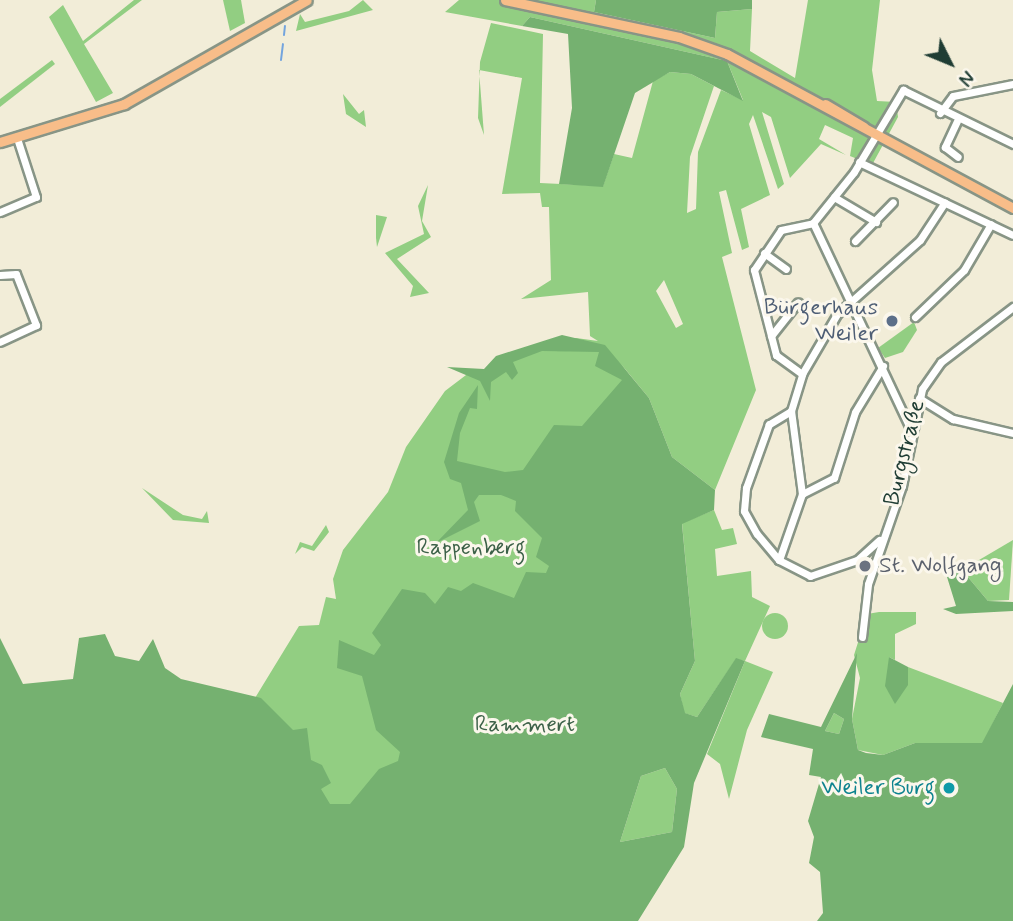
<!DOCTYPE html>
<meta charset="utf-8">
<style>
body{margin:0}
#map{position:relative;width:1013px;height:921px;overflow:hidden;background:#f2edd8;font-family:Mynerve,sans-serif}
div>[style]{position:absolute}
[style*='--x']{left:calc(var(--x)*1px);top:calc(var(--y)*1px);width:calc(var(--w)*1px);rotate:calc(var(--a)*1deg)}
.green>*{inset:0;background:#92ce82}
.round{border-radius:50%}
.forest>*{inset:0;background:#75b170}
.stream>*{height:2px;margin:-1px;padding:0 1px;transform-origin:1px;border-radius:1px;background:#73a4de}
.roads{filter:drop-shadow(2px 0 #889586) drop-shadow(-2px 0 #889586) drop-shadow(0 2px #889586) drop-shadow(0 -2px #889586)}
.minor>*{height:7px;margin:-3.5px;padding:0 3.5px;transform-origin:3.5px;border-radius:3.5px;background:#fff}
.major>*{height:9px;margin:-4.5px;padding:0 4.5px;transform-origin:4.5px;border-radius:4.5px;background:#f8bd89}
.dots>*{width:19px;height:19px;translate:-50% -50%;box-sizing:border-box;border:4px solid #fbf7ec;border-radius:50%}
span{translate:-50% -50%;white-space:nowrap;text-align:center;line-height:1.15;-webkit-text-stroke:6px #fbf7ec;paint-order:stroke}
.service-label{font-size:23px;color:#4e5e75}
.right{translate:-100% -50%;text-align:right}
.street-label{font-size:23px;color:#1f3d34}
.park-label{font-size:23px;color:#3c6148}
.worship-label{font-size:23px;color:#5b616d}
.left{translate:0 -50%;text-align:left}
.culture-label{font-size:23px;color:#0d838f}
.north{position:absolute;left:915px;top:28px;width:70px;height:70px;-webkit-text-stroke:5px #fbf7ec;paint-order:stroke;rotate:133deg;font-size:19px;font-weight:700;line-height:28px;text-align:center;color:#1f3d34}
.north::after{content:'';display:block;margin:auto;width:24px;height:32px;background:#1f3d34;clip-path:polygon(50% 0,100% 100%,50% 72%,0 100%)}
</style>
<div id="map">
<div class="green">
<div style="clip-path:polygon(134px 0,142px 0,84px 44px,113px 93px,96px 102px,49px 17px,63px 5px,83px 41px)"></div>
<div style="clip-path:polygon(223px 0,241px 0,245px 23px,230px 31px)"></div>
<div style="clip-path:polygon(363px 0,373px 10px,296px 31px,300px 14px,305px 22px,349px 11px)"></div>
<div style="clip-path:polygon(evenodd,459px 0,596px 0,594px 12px,715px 38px,717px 12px,752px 9px,750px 51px,795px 78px,808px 0,880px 0,872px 70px,877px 101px,896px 102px,898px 117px,872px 165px,850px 156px,853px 138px,825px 125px,819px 139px,846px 155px,821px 144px,790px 178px,771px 117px,762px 112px,784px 184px,778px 189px,753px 115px,749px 124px,770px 195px,741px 209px,749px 247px,742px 250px,726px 190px,719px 192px,732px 253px,722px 257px,756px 390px,715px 490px,672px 457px,649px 398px,621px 364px,632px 379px,571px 558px,435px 724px,325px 840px,255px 698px,299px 626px,319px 625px,326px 597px,336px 599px,333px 579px,343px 550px,388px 492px,406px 447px,445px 391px,470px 372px,477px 379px,495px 363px,576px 338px,598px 341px,590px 336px,588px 292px,521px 299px,551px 280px,549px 207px,542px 207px,540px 193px,502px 194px,522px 78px,479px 70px,484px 135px,478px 118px,480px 62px,491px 23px,543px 34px,540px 183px,603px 186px,614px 154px,632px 158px,653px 81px,670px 72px,691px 74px,714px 86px,690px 157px,687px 213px,696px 209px,698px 152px,721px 90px,743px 100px,727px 61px,530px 17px,522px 26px,445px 12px,459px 0,664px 280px,683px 324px,676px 328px,656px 291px,664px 280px)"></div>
<div style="clip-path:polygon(52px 60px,55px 64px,0 107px,0 99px)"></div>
<div style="clip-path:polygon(343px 94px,359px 114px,364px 110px,366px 127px,346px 114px)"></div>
<div style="clip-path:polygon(428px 185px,422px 221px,431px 237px,397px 259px,429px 293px,410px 297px,413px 286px,385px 253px,424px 234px,418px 206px)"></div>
<div style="clip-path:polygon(376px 215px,387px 217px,377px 247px,376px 238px)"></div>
<div style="clip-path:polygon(914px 322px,917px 330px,903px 352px,885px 358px,878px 348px)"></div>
<div style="clip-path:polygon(142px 488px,183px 515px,202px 519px,207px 511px,209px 523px,173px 520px)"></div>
<div style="clip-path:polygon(714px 510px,722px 530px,733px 528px,737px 544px,715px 549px,717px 576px,751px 571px,752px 597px,770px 606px,745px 661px,773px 672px,747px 730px,729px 799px,720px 764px,707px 754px,745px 661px,736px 659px,697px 717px,684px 713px,680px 694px,695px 661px,682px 523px)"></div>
<div style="clip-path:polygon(326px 525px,329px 532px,314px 551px,302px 547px,295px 554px,300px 542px,312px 546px)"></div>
<div style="clip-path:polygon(1013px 540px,1009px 600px,988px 601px,962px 570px)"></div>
<div style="clip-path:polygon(879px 612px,916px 612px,916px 624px,895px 634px,895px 660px,889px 657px,901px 694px,908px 667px,1003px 703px,983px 743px,915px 743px,883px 755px,858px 750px,852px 719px,860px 678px,854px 655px,867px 614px)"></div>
<div class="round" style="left:762px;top:613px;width:26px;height:26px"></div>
<div style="clip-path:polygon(834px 713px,844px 719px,839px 734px,825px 731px)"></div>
<div style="clip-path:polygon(665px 768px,677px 789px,672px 832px,620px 842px,641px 776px)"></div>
</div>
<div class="forest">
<div style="clip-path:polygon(596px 0,752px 0,752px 9px,717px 12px,715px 38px,594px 12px)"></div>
<div style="clip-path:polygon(530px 17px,727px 61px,743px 101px,691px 74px,670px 72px,635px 93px,603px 187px,559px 184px,572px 108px,568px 34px,522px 26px)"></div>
<div style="clip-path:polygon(evenodd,562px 335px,605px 345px,649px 398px,672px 457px,715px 490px,714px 510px,682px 524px,695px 661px,680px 694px,685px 713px,697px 717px,736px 658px,745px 661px,694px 783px,684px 847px,638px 921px,0 921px,0 638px,23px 684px,73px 679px,79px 638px,105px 634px,115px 656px,139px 661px,153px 639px,165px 668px,181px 679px,261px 698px,293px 730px,307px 728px,311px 760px,322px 765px,331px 783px,321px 789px,330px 804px,350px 804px,379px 769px,398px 761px,400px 752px,376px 730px,362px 676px,337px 668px,339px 640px,374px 655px,381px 645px,372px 633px,402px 589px,425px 593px,435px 604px,448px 587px,461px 591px,473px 583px,514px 598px,526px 572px,546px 573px,549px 566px,536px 557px,542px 538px,515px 511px,516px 501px,501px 495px,479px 495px,474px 502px,480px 521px,436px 543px,468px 510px,461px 483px,450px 479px,444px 462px,459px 413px,478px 385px,477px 409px,470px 408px,460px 433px,457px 461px,505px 472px,523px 470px,554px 425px,582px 426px,622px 380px,595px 366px,599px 352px,542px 351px,513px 362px,518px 373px,512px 380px,506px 372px,491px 382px,490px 401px,480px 381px,447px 367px,484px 369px,496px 356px,562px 335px,665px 768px,677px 789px,672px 832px,620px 842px,641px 776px,665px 768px)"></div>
<div style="clip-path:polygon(962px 570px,988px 601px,1013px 602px,1013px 611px,956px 614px,943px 609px,956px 606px,947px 577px)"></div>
<div style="clip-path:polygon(evenodd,857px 653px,852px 719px,858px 750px,866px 753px,883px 755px,915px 743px,982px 743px,1013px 684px,1013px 921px,817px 921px,823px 913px,820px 872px,809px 863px,814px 837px,808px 821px,821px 777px,809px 775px,813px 749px,761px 737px,769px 714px,821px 727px,857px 653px,834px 713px,844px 719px,839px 734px,825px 731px,834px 713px)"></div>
<div style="clip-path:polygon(889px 657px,908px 667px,908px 685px,895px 704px,885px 686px)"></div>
</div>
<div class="stream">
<div style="--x:284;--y:35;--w:9;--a:-84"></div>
<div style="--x:281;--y:60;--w:16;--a:-83"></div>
</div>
<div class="roads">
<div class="minor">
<div style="--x:940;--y:113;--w:21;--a:-53"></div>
<div style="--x:953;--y:96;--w:61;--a:-11.3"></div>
<div style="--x:957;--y:121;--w:29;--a:115"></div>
<div style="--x:945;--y:147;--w:16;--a:38"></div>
<div style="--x:859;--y:162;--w:170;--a:25.4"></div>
<div style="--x:834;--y:197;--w:49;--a:30.8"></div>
<div style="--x:0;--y:212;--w:39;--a:-23"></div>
<div style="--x:36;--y:197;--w:62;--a:-107.9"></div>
<div style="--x:855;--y:241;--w:54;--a:-45.7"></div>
<div style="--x:764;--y:253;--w:27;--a:36"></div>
<div style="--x:0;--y:275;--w:16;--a:-4"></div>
<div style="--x:16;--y:274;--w:55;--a:68.6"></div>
<div style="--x:36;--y:325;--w:40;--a:155"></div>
<div style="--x:915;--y:317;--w:68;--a:-43.8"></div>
<div style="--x:964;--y:270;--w:53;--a:-59.6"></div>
<div style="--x:771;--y:336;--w:43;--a:-51.5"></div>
<div style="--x:802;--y:374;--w:32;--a:-144"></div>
<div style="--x:776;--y:355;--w:88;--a:-104.5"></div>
<div style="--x:754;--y:270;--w:48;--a:-56"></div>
<div style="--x:781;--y:230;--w:33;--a:-12"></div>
<div style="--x:919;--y:398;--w:40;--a:32"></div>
<div style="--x:953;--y:419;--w:62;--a:13.1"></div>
<div style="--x:791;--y:411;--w:26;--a:149"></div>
<div style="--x:769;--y:424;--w:68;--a:109.8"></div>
<div style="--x:746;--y:488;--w:23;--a:95"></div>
<div style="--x:744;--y:511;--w:26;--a:61"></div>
<div style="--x:757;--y:534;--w:34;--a:50"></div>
<div style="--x:779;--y:560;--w:35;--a:27"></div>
<div style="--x:810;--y:576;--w:50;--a:-18.8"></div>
<div style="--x:857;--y:560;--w:30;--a:-42"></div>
<div style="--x:911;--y:430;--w:229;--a:-115.3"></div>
<div style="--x:813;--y:223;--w:65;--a:-51.2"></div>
<div style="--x:854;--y:172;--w:96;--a:-59.1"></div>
<div style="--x:903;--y:90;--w:123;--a:26.1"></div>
<div style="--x:802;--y:494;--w:36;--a:-27"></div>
<div style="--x:834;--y:478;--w:69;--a:-72.3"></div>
<div style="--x:855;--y:412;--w:54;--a:-58.7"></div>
<div style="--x:779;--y:560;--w:70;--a:-70.8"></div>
<div style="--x:802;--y:494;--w:84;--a:-97.5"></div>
<div style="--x:791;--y:411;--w:39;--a:-73"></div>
<div style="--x:802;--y:374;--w:69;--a:-59.7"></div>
<div style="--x:837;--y:314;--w:111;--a:-41.7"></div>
<div style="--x:920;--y:240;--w:45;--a:-56.7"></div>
<div style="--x:862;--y:637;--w:53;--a:-83.5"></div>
<div style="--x:868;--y:584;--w:104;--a:-70.9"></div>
<div style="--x:902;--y:486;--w:99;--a:-78.3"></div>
<div style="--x:922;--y:389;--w:33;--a:-55"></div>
<div style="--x:941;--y:362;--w:91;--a:-37.4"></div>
</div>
<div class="major">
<div style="--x:505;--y:0;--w:178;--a:12"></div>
<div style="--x:679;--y:37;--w:51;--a:19.5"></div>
<div style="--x:727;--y:54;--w:325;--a:28.3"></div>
<div style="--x:825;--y:104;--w:45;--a:30.5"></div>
<div style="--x:0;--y:142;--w:130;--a:-17"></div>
<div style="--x:124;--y:104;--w:210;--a:-29.6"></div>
</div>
</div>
<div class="dots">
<div style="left:892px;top:321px;background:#5c6f8a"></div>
<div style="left:865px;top:566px;background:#6b7280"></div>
<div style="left:949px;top:788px;background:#0f9aa8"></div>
</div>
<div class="service-label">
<span class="right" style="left:878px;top:321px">Bürgerhaus<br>Weiler</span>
</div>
<div class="street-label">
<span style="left:905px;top:453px;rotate:-76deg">Burgstraße</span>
</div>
<div class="park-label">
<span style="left:471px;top:548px">Rappenberg</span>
<span style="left:525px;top:725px">Rammert</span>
</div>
<div class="worship-label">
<span class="left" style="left:879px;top:566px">St. Wolfgang</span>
</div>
<div class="culture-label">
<span class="right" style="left:935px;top:788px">Weiler Burg</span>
</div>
<div class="north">N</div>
</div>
